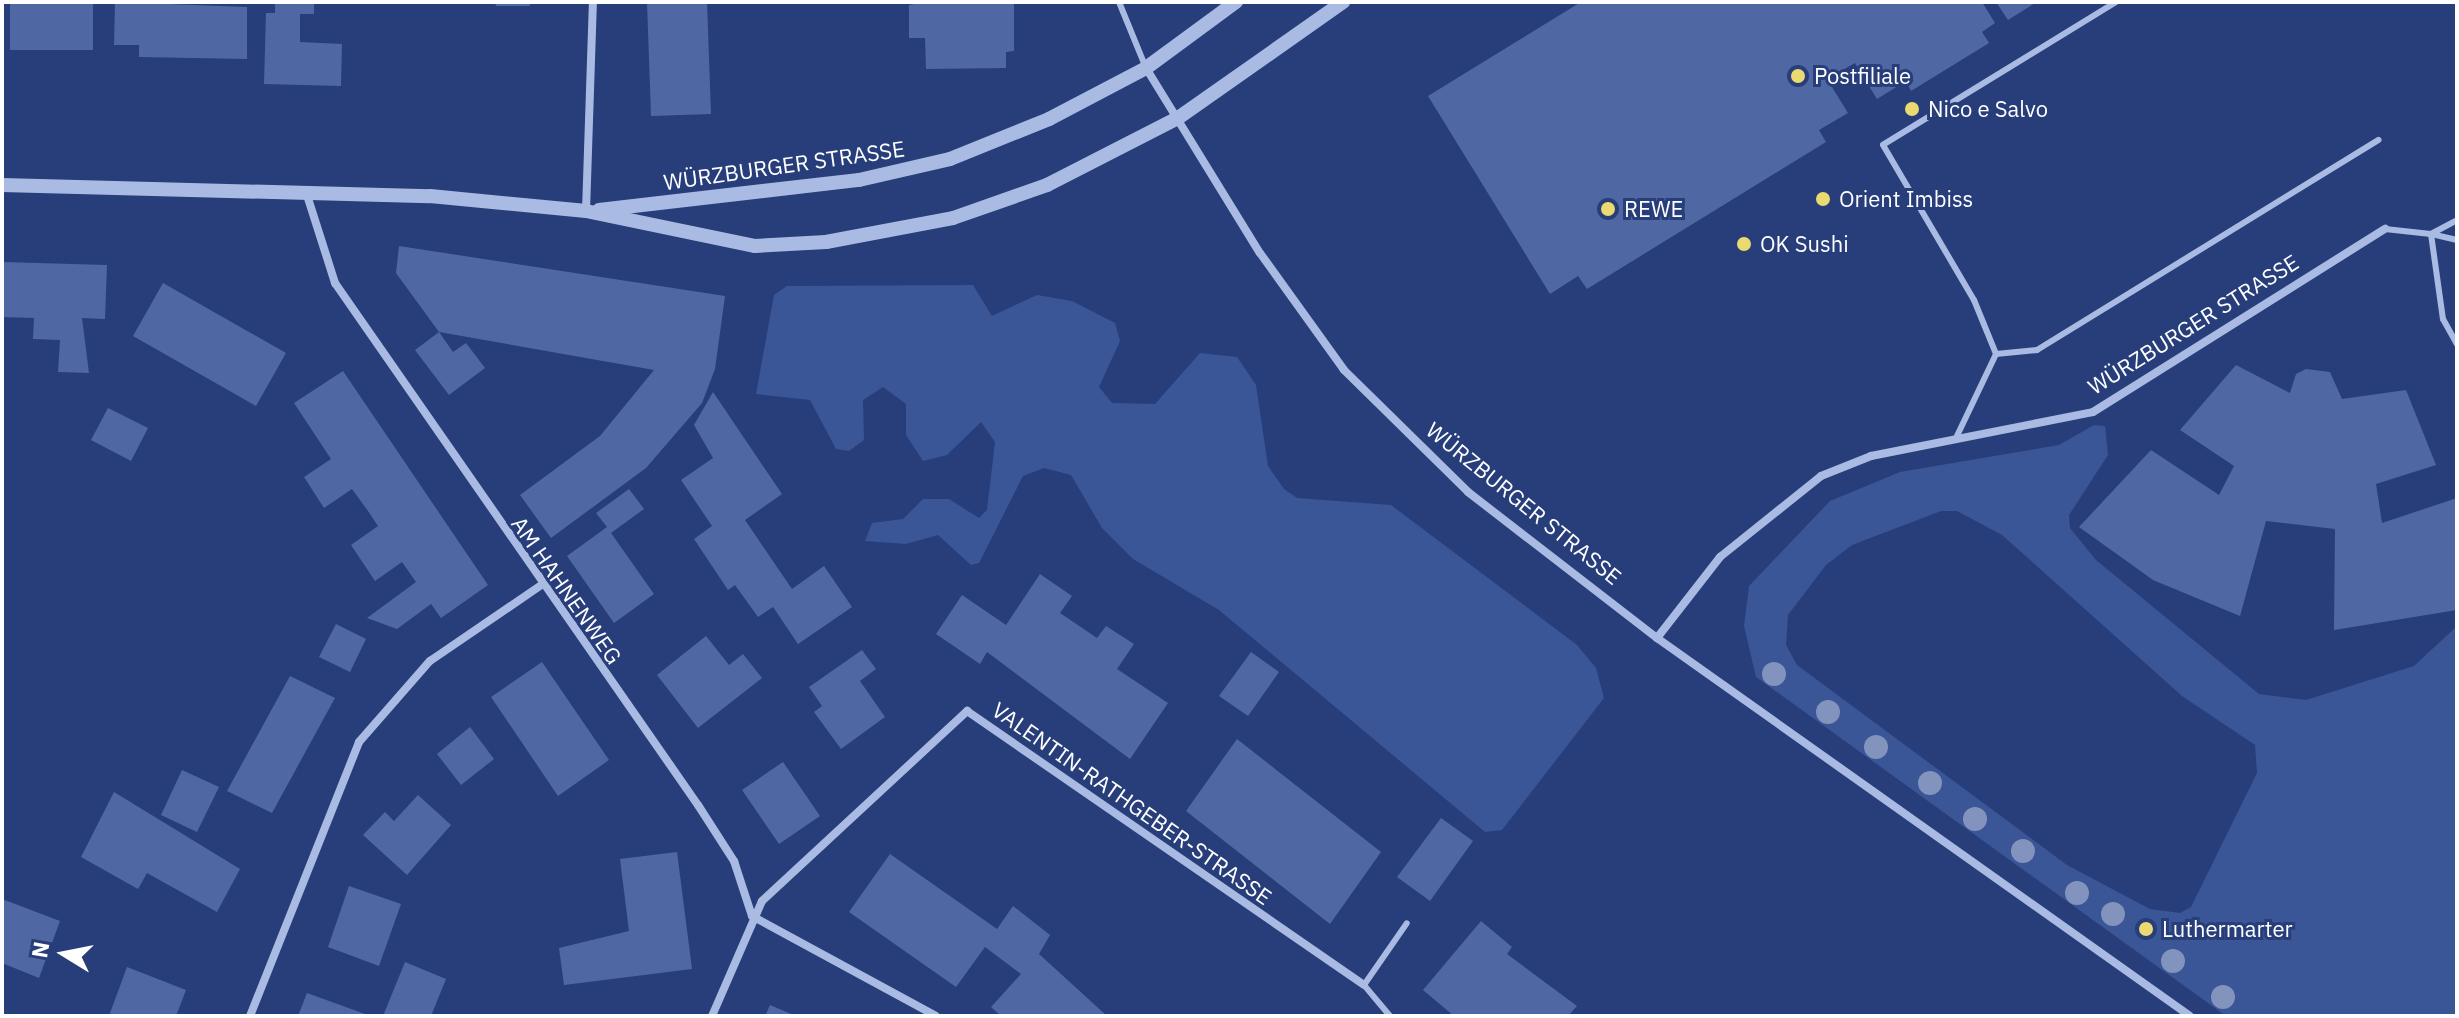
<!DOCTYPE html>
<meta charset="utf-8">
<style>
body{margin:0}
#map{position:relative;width:2459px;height:1018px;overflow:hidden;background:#273e7a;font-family:"IBM Plex Sans",sans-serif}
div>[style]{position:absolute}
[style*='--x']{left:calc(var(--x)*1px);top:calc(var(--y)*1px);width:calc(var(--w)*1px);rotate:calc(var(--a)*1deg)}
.green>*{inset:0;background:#3a5697}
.building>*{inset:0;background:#4f68a3}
.service>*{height:6px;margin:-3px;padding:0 3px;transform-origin:3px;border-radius:3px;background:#aabbe3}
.minor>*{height:8px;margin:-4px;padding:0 4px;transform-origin:4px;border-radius:4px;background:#aabbe3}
.tertiary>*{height:14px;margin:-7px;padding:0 7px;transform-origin:7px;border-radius:7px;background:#aabbe3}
.trees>*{width:24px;height:24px;margin:-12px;border-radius:50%;background:#8293bd}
.dots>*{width:22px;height:22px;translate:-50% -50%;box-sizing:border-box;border:4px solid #273e7a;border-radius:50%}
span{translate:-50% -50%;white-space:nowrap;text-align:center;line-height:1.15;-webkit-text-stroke:6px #273e7a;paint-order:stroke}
.poi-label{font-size:22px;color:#fff}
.left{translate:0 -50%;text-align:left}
.street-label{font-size:22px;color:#fff}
.frame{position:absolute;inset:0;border:4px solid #fff;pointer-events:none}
.north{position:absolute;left:24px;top:914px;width:80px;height:80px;-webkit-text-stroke:6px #273e7a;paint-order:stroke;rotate:280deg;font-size:22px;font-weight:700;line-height:32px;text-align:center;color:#fff}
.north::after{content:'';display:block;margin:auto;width:28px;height:36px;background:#fff;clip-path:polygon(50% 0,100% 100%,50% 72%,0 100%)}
</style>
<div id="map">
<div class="green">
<div style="clip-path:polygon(973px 285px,992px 316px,1037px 295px,1072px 301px,1115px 323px,1120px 341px,1099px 387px,1112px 403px,1155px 404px,1200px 353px,1237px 357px,1256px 385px,1268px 466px,1284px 489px,1297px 498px,1391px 505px,1577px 645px,1596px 668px,1604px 698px,1502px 830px,1485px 832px,1219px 610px,1133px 559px,1102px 528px,1071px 475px,1044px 468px,1023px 476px,979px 563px,971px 565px,938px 535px,906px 544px,865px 541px,872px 523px,903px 519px,923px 499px,949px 499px,979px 518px,987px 510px,995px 442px,981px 422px,947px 455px,923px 461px,906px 435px,906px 404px,883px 387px,863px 400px,864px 440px,849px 451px,836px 449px,810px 400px,756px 394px,774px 295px,787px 286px)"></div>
<div style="clip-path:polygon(evenodd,2094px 425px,2105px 426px,2108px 455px,2069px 515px,2070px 528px,2096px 560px,2259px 694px,2306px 700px,2414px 666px,2457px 626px,2457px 1016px,2226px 1016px,1756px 677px,1744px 626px,1749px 586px,1830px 501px,1900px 472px,2059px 445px,2094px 425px,1941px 511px,1957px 511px,2002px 535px,2182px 696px,2255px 745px,2257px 773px,2191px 907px,2180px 913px,2150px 909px,2067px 865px,1797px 665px,1786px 645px,1788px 615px,1826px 565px,1852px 545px,1941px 511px)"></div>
</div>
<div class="building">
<div style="clip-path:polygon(10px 2px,93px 2px,93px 50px,10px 50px)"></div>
<div style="clip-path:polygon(115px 2px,247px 7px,247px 59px,139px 57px,139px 45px,114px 45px)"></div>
<div style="clip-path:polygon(275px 2px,314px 2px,314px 14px,300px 14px,300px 42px,342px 44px,341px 86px,264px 84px,266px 13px,275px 13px)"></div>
<div style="clip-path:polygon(495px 2px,530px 2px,530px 6px,496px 6px)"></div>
<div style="clip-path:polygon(647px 2px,707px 2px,711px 114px,651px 116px)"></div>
<div style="clip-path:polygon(924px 2px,1014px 2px,1014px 51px,1006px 52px,1006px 68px,926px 69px,925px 38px,909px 38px,909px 5px)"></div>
<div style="clip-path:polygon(1581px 2px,1982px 2px,1995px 23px,1982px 32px,1989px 43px,1911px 91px,1906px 81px,1877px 99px,1855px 63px,1827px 79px,1848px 113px,1819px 130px,1826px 142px,1587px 289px,1578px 276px,1550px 294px,1428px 96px)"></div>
<div style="clip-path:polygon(1996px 2px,2037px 2px,2008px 20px)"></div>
<div style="clip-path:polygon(399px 246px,725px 296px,715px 369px,702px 403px,646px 468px,551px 538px,520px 495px,600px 436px,654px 370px,439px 332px,396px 273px)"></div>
<div style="clip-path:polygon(2px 262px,107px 265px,105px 319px,82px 318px,89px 373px,58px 372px,60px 340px,33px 339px,34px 318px,2px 317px)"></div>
<div style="clip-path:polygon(163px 283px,286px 353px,256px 406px,133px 336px)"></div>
<div style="clip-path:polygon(439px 332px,453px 352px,466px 343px,485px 368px,449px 395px,415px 350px)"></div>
<div style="clip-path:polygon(2236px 365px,2290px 393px,2296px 374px,2306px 369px,2330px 372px,2342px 399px,2406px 390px,2436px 465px,2376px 484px,2382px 523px,2457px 498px,2457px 610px,2334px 630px,2335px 529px,2266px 521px,2240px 616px,2153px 580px,2079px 527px,2151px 450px,2219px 495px,2234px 466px,2180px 430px)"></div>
<div style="clip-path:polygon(343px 371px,488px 585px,441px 618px,431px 604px,397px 629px,367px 618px,416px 582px,402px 562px,375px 581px,351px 545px,378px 526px,368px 511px,352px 489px,324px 508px,304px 477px,331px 459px,294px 403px)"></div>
<div style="clip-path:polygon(713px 392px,782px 494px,745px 520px,792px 589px,824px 566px,852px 607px,798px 644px,773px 607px,758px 617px,735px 585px,728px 590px,694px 539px,712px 526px,681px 480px,713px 458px,694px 425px)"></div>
<div style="clip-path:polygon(108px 408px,148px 428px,131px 461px,91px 440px)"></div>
<div style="clip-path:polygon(629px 489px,644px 509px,611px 533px,654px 594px,614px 623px,567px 556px,607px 527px,596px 513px)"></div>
<div style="clip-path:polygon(1040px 574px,1072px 596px,1060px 613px,1097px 638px,1106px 626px,1134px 644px,1117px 669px,1168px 703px,1130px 759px,987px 652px,980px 664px,936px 634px,962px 595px,1006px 625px)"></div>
<div style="clip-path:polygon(336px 624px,366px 639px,350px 672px,319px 657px)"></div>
<div style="clip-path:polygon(706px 636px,729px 665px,743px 654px,762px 678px,698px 728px,657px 675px)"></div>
<div style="clip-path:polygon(862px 650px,876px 669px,860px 681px,885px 717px,841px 749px,814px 712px,822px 706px,809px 687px)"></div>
<div style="clip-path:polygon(1251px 652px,1279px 672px,1248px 716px,1219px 696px)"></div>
<div style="clip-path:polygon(542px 662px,609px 760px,558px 796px,491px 697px)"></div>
<div style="clip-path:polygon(290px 676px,335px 698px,272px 813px,227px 791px)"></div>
<div style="clip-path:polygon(470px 727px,494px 759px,461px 785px,437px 754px)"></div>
<div style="clip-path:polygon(1237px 739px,1381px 852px,1330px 924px,1186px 811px)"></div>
<div style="clip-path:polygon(783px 762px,820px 816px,779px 844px,742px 790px)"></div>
<div style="clip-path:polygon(182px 770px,219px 787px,197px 832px,161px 815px)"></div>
<div style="clip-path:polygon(114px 792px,240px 869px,217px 912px,147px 873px,138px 889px,81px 857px)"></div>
<div style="clip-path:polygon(418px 795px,451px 825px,407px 875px,363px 835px,385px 812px,394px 821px)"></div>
<div style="clip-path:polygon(1441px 818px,1473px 841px,1430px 901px,1397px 877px)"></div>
<div style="clip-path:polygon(677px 852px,692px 969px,564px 985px,559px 948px,629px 931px,620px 859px)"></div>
<div style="clip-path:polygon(890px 854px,997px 929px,1013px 906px,1050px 935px,1039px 954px,1107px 1016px,1001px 1016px,991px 1007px,1021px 974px,985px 947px,956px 987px,849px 912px)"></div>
<div style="clip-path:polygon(349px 886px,401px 904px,379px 966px,328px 947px)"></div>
<div style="clip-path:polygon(2px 899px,60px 921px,39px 978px,2px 963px)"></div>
<div style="clip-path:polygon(1481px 921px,1512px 947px,1507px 954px,1577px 1006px,1568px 1016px,1454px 1016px,1423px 990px)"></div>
<div style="clip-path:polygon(405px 962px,446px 979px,431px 1016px,383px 1016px)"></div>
<div style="clip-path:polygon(127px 967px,186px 990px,176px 1016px,109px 1016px)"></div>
<div style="clip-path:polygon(307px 993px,365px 1014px,364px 1016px,298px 1016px)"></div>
<div style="clip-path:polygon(770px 1005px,796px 1016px,765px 1016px)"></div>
</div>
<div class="service">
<div style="--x:1119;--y:2;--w:71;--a:67.8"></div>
<div style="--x:2116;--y:2;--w:273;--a:148.5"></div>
<div style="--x:1883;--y:145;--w:180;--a:59.6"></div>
<div style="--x:1974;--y:300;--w:58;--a:67.8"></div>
<div style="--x:1996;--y:354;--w:41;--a:-5.6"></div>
<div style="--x:2037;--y:350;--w:401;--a:-31.6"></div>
<div style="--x:2385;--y:229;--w:46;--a:6.2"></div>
<div style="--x:2431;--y:234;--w:30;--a:-28"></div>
<div style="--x:2457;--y:240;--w:27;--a:-167"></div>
<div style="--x:2431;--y:234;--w:86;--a:82"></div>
<div style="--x:2443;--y:319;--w:29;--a:61"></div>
<div style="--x:1956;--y:438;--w:93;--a:-64.5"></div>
<div style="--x:1390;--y:1016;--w:40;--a:-130"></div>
<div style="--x:1364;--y:985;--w:75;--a:-55.3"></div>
</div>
<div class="minor">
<div style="--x:1146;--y:68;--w:217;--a:58.4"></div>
<div style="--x:1260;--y:253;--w:144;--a:54.3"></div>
<div style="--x:1344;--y:370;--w:174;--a:44.5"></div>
<div style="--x:1468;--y:492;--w:239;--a:37.7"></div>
<div style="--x:1657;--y:638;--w:653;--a:35.34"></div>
<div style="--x:306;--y:192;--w:96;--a:72.3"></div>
<div style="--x:335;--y:283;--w:636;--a:55.19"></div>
<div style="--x:698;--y:805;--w:67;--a:57.3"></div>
<div style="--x:734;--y:861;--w:58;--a:71.9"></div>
<div style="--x:752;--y:916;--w:209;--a:28.5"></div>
<div style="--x:586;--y:211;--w:209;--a:-88.1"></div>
<div style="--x:1657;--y:638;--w:103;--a:-52.1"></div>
<div style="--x:1720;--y:557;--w:129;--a:-38.7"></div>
<div style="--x:1821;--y:476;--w:54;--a:-21.8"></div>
<div style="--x:1871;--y:456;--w:226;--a:-11.2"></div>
<div style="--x:2093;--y:412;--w:345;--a:-32.1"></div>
<div style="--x:250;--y:1016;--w:295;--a:-68.3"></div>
<div style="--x:359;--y:742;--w:108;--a:-48.8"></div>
<div style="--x:430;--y:661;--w:133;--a:-34.3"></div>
<div style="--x:712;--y:1016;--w:125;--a:-66.5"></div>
<div style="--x:762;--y:901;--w:280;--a:-42.8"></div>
<div style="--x:967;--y:711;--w:482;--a:34.6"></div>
</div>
<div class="tertiary">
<div style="--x:2;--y:185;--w:428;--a:1.5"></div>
<div style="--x:430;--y:196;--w:157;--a:5.5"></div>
<div style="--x:586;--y:211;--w:173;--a:11.7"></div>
<div style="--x:755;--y:246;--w:71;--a:-3.2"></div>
<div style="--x:826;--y:242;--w:129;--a:-10.7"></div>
<div style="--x:953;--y:218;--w:100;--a:-19.3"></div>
<div style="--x:1047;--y:185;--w:147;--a:-27.1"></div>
<div style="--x:1178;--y:118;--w:202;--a:-35.1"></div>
<div style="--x:599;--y:210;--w:262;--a:-6.6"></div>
<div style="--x:859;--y:180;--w:93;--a:-13"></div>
<div style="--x:950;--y:159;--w:107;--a:-22"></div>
<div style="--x:1049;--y:119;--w:110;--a:-27.7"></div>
<div style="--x:1146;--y:68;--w:112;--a:-36.3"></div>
</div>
<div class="trees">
<div style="left:1774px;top:674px"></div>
<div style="left:1828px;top:712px"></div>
<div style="left:1876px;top:747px"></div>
<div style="left:1930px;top:783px"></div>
<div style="left:1975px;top:819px"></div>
<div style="left:2023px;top:851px"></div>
<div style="left:2077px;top:893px"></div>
<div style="left:2113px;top:914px"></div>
<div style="left:2173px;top:961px"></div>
<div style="left:2223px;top:997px"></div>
</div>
<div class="dots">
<div style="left:1798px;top:76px;background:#ebda70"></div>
<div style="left:1912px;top:109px;background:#ebda70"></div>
<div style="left:1823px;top:199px;background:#ebda70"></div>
<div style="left:1608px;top:209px;background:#ebda70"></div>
<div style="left:1744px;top:244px;background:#ebda70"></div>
<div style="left:2146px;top:929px;background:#ebda70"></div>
</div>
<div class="poi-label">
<span class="left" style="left:1814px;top:76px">Postfiliale</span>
<span class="left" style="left:1928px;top:109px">Nico e Salvo</span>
<span class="left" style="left:1839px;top:199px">Orient Imbiss</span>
<span class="left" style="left:1624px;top:209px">REWE</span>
<span class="left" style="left:1760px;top:244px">OK Sushi</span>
<span class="left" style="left:2162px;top:929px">Luthermarter</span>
</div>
<div class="street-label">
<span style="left:784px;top:165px;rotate:-8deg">WÜRZBURGER STRASSE</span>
<span style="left:2193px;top:324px;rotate:-32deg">WÜRZBURGER STRASSE</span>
<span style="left:1524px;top:503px;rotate:39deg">WÜRZBURGER STRASSE</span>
<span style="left:567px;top:590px;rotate:55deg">AM HAHNENWEG</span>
<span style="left:1132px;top:803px;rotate:35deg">VALENTIN-RATHGEBER-STRASSE</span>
</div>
<div class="frame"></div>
<div class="north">N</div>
</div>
